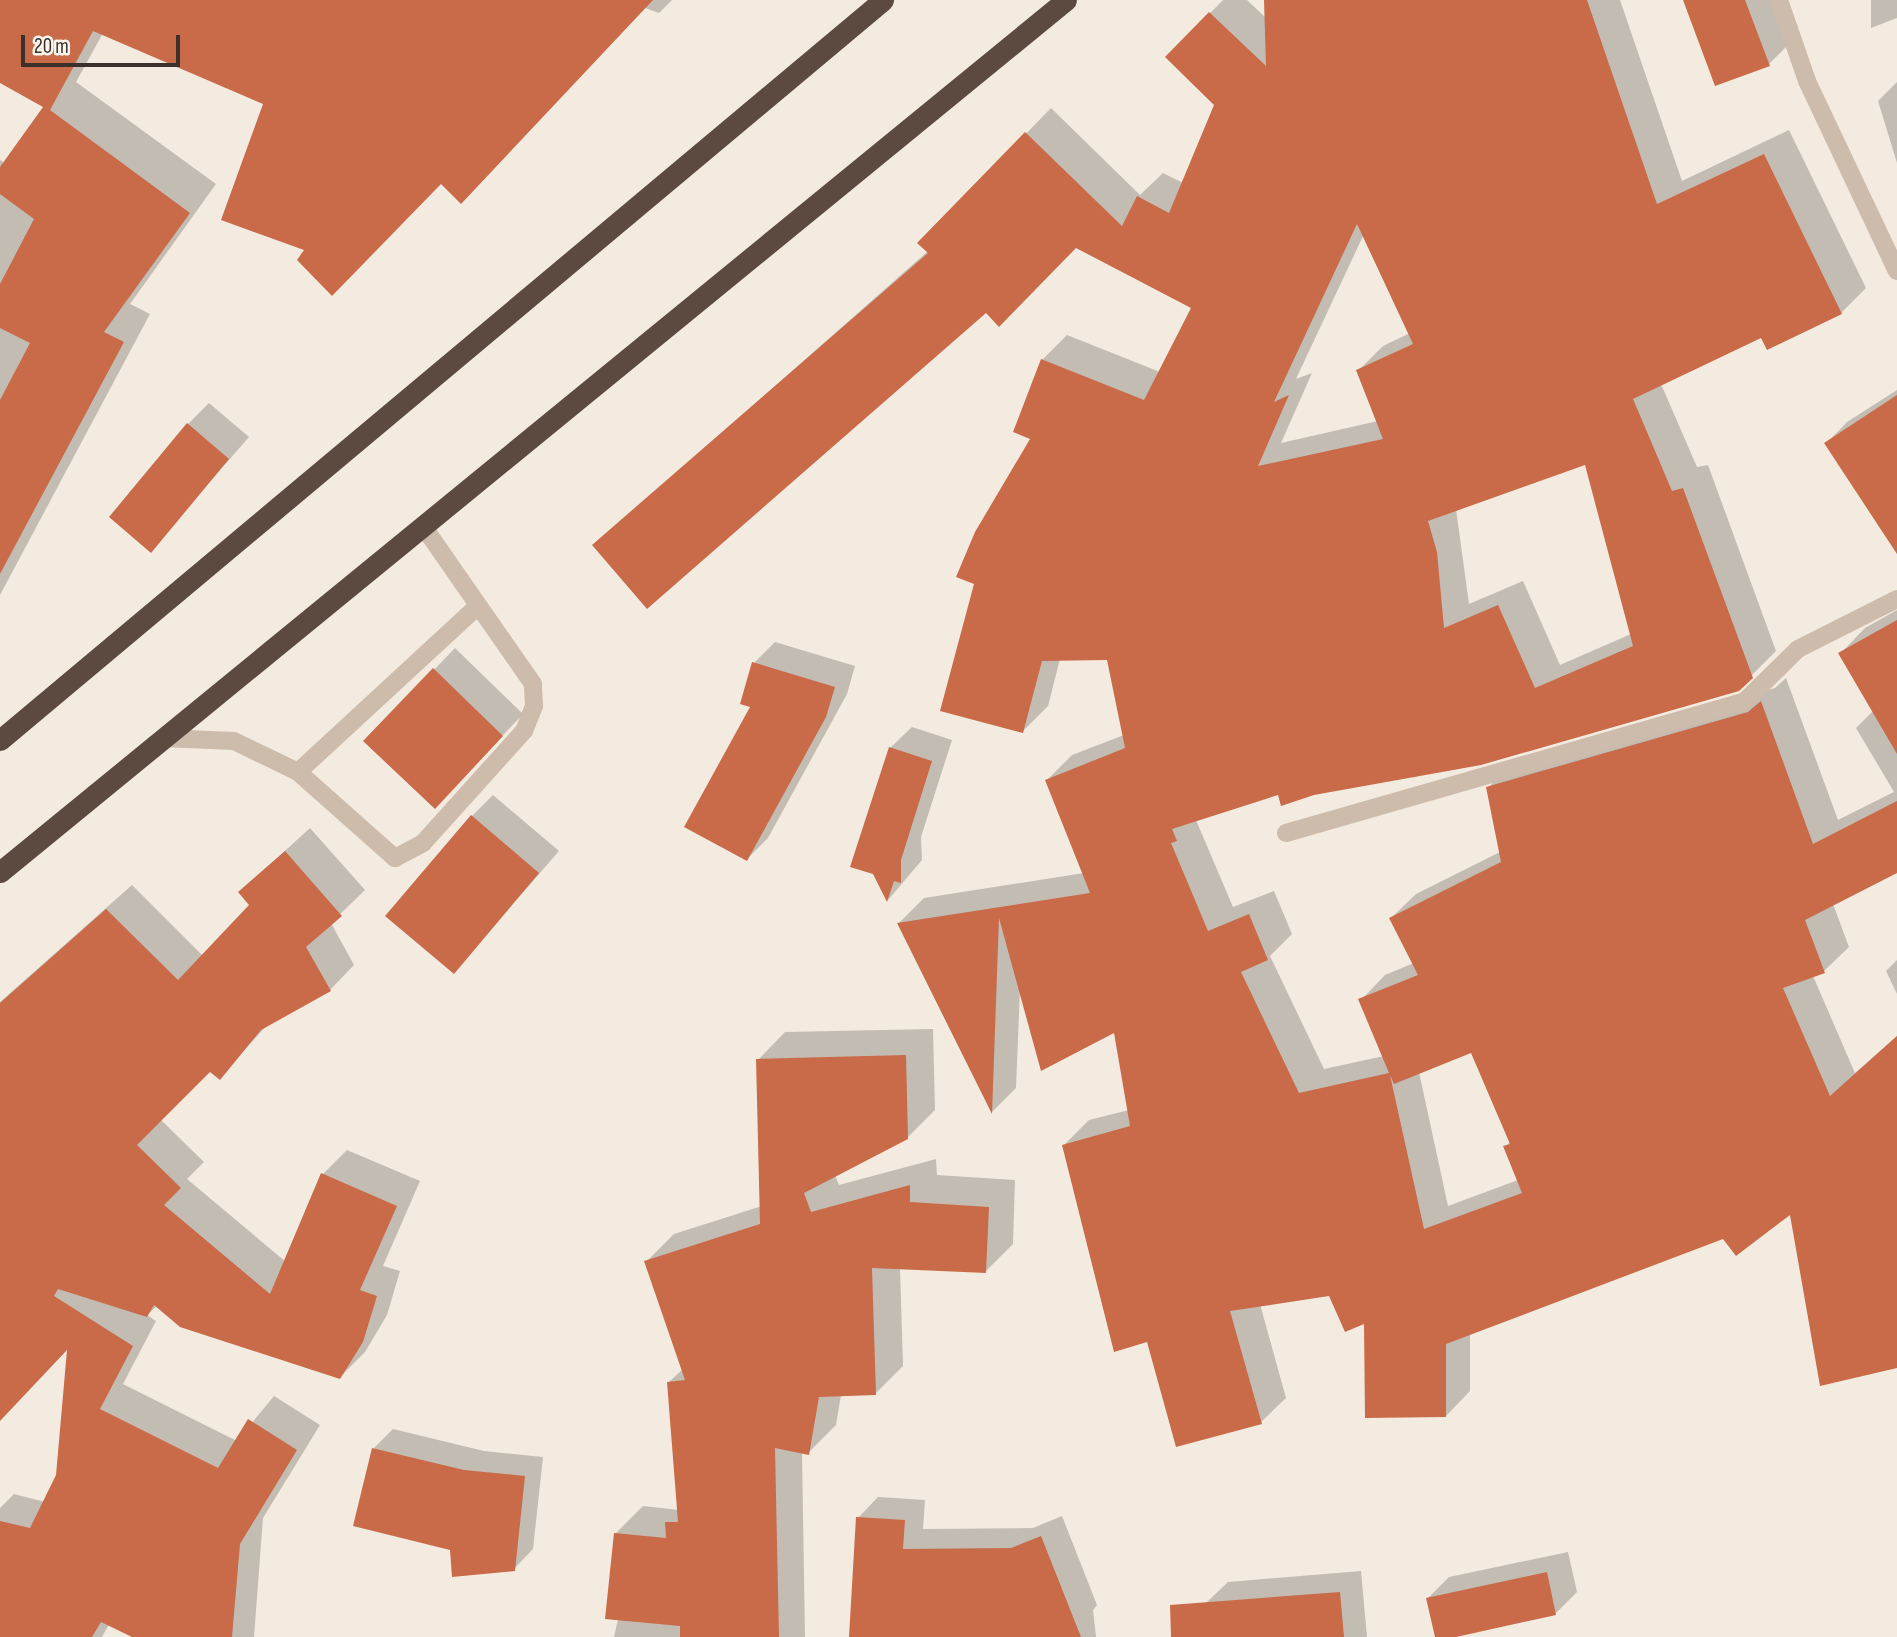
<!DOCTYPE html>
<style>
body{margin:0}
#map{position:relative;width:1897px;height:1637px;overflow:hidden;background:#f4ebe0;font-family:"Sofia Sans Condensed",sans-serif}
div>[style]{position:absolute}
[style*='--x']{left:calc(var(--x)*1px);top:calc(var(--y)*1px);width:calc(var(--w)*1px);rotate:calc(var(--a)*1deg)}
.shadow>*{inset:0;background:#0003}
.building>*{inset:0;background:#c96a49}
.minor>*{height:18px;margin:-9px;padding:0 9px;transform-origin:9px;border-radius:9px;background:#cdbbab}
.highway>*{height:21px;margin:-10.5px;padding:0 10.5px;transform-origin:10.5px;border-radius:10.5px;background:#5c4a41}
span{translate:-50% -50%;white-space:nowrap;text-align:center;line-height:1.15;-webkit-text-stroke:5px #fbf5ed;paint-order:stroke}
.scale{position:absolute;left:21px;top:35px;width:159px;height:32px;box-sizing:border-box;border:4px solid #3b302b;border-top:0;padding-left:9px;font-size:21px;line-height:24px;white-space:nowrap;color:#3b302b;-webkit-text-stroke:5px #fbf5ed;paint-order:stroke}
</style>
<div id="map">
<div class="shadow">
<div style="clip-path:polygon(0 0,672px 0,659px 13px,645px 8px,441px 182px,307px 249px,265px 103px,103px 33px,76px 82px,216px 184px,130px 304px,150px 314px,0 595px,0 160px,5px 163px,46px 106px,0 81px)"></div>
<div style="clip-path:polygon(evenodd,1223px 0,1247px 0,1266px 18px,1266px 0,1620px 0,1682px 181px,1789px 130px,1866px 288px,1841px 313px,1761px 336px,1661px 384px,1697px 467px,1708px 465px,1776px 651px,1738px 689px,1279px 793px,1196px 820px,1233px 907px,1274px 891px,1292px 934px,1270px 956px,1324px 1069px,1384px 1056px,1361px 1000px,1385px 975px,1414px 963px,1391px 918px,1416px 894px,1500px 852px,1488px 788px,1512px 763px,1775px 688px,1786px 678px,1838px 820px,1894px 792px,1856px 728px,1874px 710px,1841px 653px,1865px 628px,1897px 610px,1897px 871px,1833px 904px,1849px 947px,1824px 971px,1813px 976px,1855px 1073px,1897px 1036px,1897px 1318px,1791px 1212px,1470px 1333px,1470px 1391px,1446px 1416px,1366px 1322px,1330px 1294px,1260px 1304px,1286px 1398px,1261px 1422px,1149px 1340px,1115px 1349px,1064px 1145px,1089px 1120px,1129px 1110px,1115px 1031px,1020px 989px,1016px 1088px,992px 1112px,899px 923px,924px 898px,1084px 873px,1047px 780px,1072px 755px,1124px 735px,1108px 658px,1060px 659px,1048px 706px,1023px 731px,1033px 438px,1042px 360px,1067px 335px,1160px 372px,1194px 307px,1076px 246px,986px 311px,595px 545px,928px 251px,920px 243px,1051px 108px,1140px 195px,1163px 173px,1183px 183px,1216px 104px,1167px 57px,1223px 0,1364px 234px,1410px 333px,1383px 346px,1358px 371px,1378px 421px,1281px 443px,1312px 373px,1296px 379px,1364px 234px,1223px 0,1586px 463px,1631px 634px,1560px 665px,1523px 581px,1469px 604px,1456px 509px,1586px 463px,1223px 0,1472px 1051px,1511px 1141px,1505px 1147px,1518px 1180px,1448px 1206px,1419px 1072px,1472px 1051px)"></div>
<div style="clip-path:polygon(1685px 0,1779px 0,1794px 39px,1769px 64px)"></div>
<div style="clip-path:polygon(1871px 0,1897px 0,1897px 18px,1871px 28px)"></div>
<div style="clip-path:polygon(1897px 82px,1897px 163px,1878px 101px)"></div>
<div style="clip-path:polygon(1897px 390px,1897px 551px,1826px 444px,1847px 422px)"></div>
<div style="clip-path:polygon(209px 403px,249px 437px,150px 550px,188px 424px)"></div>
<div style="clip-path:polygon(775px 642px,855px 666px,847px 694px,768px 838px,747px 859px,754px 663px)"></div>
<div style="clip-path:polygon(455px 648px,523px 714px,456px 785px,434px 670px)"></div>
<div style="clip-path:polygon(912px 727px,952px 740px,921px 837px,922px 860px,888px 900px,890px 748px)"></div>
<div style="clip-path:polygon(493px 795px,559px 851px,454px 972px,472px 816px)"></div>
<div style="clip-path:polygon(310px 828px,365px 890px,331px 923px,354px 965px,330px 990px,268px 1024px,219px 1078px,210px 1070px,160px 1119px,204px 1162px,187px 1179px,286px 1262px,323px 1174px,347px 1150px,420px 1181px,383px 1266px,400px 1271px,387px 1315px,365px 1352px,340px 1377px,157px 1306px,147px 1315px,156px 1321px,123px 1384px,237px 1441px,274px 1396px,320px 1425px,263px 1518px,254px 1637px,148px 1637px,172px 1511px,102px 1637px,0 1637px,0 1508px,14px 1494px,45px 1502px,58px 1475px,69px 1347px,0 1417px,0 1002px,132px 885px,203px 956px,251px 905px,240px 892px)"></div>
<div style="clip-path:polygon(1897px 960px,1897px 994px,1886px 971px)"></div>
<div style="clip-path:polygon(933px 1029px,935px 1110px,907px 1138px,835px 1175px,839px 1185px,936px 1159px,937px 1175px,1015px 1180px,1013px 1244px,986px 1271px,900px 1267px,903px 1366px,875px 1394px,841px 1395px,836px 1425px,808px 1453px,802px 1451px,805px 1637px,614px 1637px,618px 1619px,616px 1533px,643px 1506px,679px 1510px,669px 1382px,683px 1369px,646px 1262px,674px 1234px,762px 1206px,758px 1060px,785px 1032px)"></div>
<div style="clip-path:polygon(393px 1429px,484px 1451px,543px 1457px,533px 1549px,514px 1569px,374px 1448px)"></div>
<div style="clip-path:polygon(878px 1497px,925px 1500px,923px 1529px,1033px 1528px,1062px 1516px,1097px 1605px,1093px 1610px,1096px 1637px,851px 1637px,858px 1518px)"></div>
<div style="clip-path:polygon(1568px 1552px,1577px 1592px,1556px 1613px,1437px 1637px,1428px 1598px,1449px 1577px)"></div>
<div style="clip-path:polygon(1361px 1571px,1367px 1637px,1209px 1637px,1206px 1603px,1228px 1582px)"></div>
</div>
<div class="building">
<div style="clip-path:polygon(0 0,653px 0,461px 204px,441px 184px,332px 296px,297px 260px,304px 250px,221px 220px,263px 104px,93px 31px,50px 110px,190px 213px,104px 332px,124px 342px,0 574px,0 400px,30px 343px,0 328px,0 284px,34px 219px,0 194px,0 167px,43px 107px,0 83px)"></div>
<div style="clip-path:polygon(evenodd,1264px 0,1587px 0,1657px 204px,1764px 154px,1842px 314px,1767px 350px,1761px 338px,1633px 399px,1672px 491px,1683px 488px,1753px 678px,1739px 691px,1481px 765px,1314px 795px,1281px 806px,1278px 795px,1172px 829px,1177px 841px,1171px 843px,1208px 931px,1249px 914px,1268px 960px,1241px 972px,1299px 1093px,1389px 1073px,1358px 999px,1418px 975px,1389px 918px,1501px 862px,1486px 787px,1748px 712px,1761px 701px,1813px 844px,1897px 801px,1897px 873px,1805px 920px,1825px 973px,1783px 988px,1830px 1096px,1897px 1036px,1897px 1368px,1820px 1386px,1790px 1215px,1736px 1256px,1723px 1239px,1446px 1344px,1446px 1417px,1365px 1418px,1364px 1324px,1345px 1332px,1329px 1296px,1230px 1311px,1262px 1424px,1176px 1447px,1147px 1342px,1114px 1352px,1062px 1145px,1130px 1126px,1114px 1033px,1041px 1071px,999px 918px,992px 1114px,897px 923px,1090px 893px,1045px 780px,1125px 748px,1107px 660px,1042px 661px,1023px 733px,940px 711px,974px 584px,956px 577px,975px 532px,1030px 439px,1013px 432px,1041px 359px,1144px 400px,1191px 308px,1076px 248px,999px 327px,986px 313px,647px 609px,592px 545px,928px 253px,917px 243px,1025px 132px,1122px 226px,1137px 196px,1169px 213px,1214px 105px,1165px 57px,1209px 12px,1266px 66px,1264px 0,1357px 224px,1413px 344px,1356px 370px,1383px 439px,1258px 466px,1289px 395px,1274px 402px,1357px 224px,1264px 0,1585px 465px,1633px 646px,1535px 688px,1498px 605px,1444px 628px,1437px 552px,1428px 521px,1585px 465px,1264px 0,1471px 1053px,1510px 1144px,1503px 1146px,1522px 1193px,1424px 1229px,1390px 1075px,1394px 1084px,1471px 1053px)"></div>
<div style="clip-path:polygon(1683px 0,1745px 0,1770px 66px,1715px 86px)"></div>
<div style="clip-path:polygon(1897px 395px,1897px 554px,1824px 443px)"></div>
<div style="clip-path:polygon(187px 423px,229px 459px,151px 553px,109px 517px)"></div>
<div style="clip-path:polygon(1897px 620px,1897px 754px,1838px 653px)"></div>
<div style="clip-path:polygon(752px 662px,835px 687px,826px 717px,747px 861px,684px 827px,750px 707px,740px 704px)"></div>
<div style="clip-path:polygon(433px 668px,503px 736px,435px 809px,363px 741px)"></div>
<div style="clip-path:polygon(889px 747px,932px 761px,901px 860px,901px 883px,894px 881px,887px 902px,873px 874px,850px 867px)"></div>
<div style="clip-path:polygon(471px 815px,539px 873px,454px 974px,385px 916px)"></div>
<div style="clip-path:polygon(285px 851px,342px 916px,306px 947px,331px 991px,261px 1030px,220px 1080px,210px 1072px,137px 1145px,181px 1188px,164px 1205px,270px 1294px,321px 1173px,397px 1206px,360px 1290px,377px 1296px,363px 1342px,340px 1379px,180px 1327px,154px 1305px,147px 1317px,58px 1289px,54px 1296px,133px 1346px,100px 1409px,218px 1468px,248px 1419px,297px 1450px,240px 1544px,232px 1637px,132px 1637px,101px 1622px,92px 1637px,0 1637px,0 1521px,30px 1528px,56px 1475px,67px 1350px,0 1421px,0 1003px,106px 909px,178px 980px,249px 905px,238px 892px)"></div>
<div style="clip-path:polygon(906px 1055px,908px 1139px,804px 1193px,811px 1212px,910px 1185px,910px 1202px,989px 1207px,986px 1273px,872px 1268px,876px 1395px,819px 1397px,809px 1455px,775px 1448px,779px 1637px,680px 1637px,680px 1626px,605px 1619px,614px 1533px,666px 1538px,665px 1522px,678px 1522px,667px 1382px,685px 1380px,644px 1261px,760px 1224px,756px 1059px)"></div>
<div style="clip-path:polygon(372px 1448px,464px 1470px,525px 1476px,515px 1571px,452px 1577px,450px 1550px,353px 1526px)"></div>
<div style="clip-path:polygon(856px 1517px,905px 1520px,903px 1549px,1011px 1548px,1041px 1536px,1081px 1637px,849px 1637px)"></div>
<div style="clip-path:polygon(1547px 1572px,1556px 1615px,1456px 1637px,1435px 1637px,1426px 1598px)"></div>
<div style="clip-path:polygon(1340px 1592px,1344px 1637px,1171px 1637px,1170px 1605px)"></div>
</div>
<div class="minor">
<div style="--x:1779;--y:0;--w:86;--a:70.9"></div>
<div style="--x:1807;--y:81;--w:210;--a:64.7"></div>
<div style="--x:163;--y:738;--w:71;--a:2.4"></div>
<div style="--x:234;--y:741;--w:71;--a:25.8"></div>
<div style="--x:298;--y:772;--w:130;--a:41.6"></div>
<div style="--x:395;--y:858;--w:32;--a:-28"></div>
<div style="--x:423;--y:843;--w:151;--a:-48"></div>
<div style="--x:524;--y:731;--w:27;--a:-68"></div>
<div style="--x:534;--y:706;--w:22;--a:-93"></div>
<div style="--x:533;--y:684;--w:193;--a:-124.8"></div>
<div style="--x:298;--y:772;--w:243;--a:-42.7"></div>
<div style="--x:1286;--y:833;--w:478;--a:-16"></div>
<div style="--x:1745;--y:701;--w:74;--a:-44.5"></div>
<div style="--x:1798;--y:649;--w:111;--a:-26.8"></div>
</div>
<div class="highway">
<div style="--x:0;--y:740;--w:1152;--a:-39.96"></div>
<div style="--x:0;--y:872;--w:1377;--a:-39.28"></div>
</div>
<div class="scale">20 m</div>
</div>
